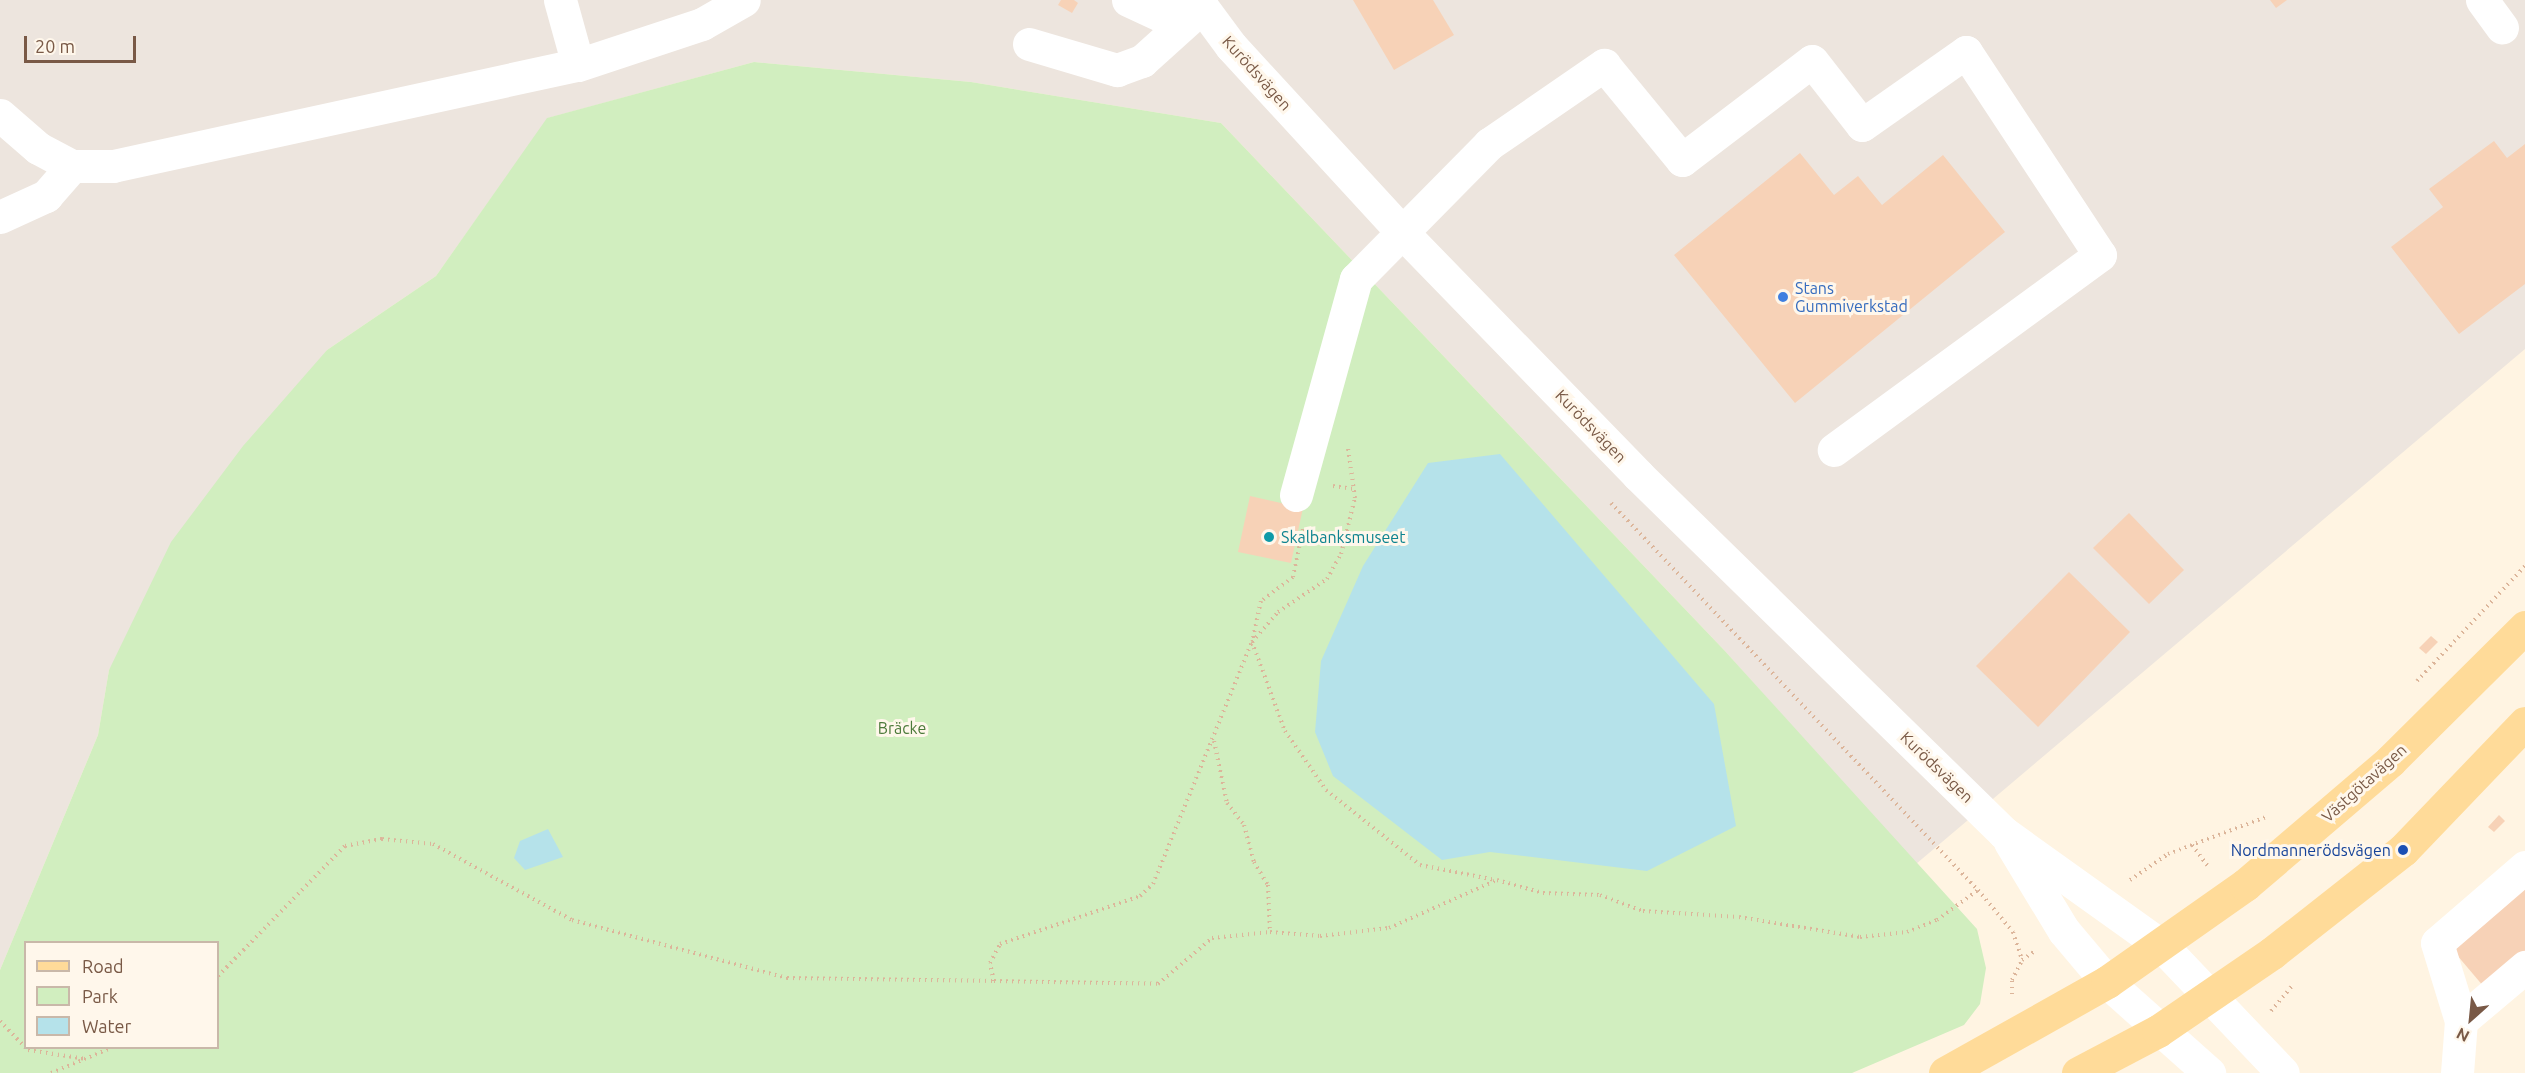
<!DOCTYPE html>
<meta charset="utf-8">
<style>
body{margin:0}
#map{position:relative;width:2525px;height:1073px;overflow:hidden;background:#fff4e2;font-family:Ubuntu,sans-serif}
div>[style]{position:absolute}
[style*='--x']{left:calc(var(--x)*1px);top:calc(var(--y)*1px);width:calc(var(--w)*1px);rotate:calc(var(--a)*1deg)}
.industrial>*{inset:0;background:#ede5de}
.green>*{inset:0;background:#d1eebf}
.water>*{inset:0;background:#b5e2ea}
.building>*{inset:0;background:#f7d2b7}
.path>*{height:4px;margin-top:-2px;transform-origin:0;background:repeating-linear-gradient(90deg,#dcb59a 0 1.5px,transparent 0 6px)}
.minor>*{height:33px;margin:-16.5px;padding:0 16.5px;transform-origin:16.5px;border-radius:16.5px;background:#fff}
.major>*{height:33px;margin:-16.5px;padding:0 16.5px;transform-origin:16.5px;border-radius:16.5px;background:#ffdb99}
.dots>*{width:16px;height:16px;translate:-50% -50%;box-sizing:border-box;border:3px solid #fff7eb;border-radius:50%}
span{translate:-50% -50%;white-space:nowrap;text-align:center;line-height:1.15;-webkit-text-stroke:6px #fff7eb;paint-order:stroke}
.street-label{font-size:16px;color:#795946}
.shop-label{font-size:16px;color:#366cbe}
.left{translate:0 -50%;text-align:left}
.culture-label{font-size:16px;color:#0d838f}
.park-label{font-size:16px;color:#4c7a3a}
.transit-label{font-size:16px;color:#164399}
.right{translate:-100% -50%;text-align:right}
.legend{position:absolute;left:24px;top:941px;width:195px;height:108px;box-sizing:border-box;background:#fff7eb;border:2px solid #c9b8a9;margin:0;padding:8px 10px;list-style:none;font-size:18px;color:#795946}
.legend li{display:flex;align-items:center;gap:12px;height:30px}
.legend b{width:30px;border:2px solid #c9b8a9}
.north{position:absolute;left:2441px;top:989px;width:60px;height:60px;-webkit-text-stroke:4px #fff7eb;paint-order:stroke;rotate:207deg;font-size:16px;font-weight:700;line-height:24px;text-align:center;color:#795946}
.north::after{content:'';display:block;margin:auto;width:21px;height:27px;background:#795946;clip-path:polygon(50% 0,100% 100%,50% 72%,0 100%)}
.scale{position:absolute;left:24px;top:36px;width:112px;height:27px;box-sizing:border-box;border:3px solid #795946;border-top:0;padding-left:8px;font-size:18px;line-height:21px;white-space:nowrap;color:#795946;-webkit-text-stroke:4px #fff7eb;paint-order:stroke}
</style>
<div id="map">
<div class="industrial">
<div style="clip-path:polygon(0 0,2525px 0,2525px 349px,1916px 864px,1724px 650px,1221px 123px,971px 82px,754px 62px,548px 118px,436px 276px,327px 350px,109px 670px,98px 735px,0 970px)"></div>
</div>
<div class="green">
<div style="clip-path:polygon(evenodd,754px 62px,971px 82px,1221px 123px,1724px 650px,1977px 929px,1986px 968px,1980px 1004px,1964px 1025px,1852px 1073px,0 1073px,0 970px,98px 735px,109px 670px,171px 542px,243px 446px,327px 350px,436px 276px,547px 118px,754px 62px,26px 942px,218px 942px,218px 1048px,26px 1048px,26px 942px)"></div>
</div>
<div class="water">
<div style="clip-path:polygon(1500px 454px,1714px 704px,1736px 826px,1647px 871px,1490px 852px,1442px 860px,1333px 776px,1315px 732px,1321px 661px,1363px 566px,1428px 463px)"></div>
<div style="clip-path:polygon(548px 829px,563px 857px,525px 870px,514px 858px,520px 841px)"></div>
</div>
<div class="building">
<div style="clip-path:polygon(1061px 0,1074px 0,1078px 3px,1072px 13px,1058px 5px)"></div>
<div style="clip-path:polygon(1353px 0,1433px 0,1454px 35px,1394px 70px)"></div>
<div style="clip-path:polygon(2270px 0,2287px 0,2276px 8px)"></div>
<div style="clip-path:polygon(2494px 141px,2507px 158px,2525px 144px,2525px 284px,2459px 334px,2391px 247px,2443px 207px,2429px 189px)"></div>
<div style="clip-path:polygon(1800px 153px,1834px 195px,1858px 176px,1882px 205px,1943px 155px,2005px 232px,1795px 403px,1674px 255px)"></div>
<div style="clip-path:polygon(1250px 496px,1303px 508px,1291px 563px,1238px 552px)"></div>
<div style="clip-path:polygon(2129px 513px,2184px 570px,2149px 604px,2093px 548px)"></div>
<div style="clip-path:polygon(2069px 572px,2130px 632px,2038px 727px,1976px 666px)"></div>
<div style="clip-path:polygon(2431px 636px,2438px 642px,2426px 654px,2419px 648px)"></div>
<div style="clip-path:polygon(2499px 815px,2505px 821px,2494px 832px,2488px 827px)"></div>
<div style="clip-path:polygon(2525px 885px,2525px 952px,2484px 987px,2451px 948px)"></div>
</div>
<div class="path">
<div style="--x:1333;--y:486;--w:21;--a:8"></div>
<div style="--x:1611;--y:503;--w:533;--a:46.52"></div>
<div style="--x:1978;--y:890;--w:55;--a:50.2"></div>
<div style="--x:2013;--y:932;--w:29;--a:72"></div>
<div style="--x:1303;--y:529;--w:49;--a:101.8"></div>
<div style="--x:1293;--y:577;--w:40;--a:143"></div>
<div style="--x:1261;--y:601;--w:42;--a:102.4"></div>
<div style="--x:1252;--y:642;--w:95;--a:69.7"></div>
<div style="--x:1285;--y:731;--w:72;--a:55.2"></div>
<div style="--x:1326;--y:790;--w:120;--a:38.6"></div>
<div style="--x:1420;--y:865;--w:77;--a:11.2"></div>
<div style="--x:2417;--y:681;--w:158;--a:-46.8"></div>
<div style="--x:1214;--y:741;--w:63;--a:78.2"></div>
<div style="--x:1227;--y:803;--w:28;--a:52"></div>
<div style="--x:1244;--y:825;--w:38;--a:75"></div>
<div style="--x:1254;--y:862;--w:27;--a:59"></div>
<div style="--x:1268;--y:885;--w:47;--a:87.6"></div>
<div style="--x:2192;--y:845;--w:26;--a:53"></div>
<div style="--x:2130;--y:880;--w:46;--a:-34.4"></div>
<div style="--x:2168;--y:854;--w:105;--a:-20.7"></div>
<div style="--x:218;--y:976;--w:182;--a:-45.7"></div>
<div style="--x:345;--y:846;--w:38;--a:-11"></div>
<div style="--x:382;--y:839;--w:51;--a:5.6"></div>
<div style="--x:433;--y:844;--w:158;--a:28.7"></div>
<div style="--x:572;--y:920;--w:223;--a:15.1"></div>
<div style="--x:787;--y:978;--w:207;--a:0.8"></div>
<div style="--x:994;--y:981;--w:18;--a:-103"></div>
<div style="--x:990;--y:963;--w:21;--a:-62"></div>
<div style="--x:1000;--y:944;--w:148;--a:-18.9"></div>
<div style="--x:1140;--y:896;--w:18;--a:-43"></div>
<div style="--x:1153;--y:884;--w:261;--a:-67.8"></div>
<div style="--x:1252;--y:642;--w:40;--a:-49"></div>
<div style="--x:1278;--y:612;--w:59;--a:-34"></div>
<div style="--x:1327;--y:579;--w:29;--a:-61"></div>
<div style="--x:1341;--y:554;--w:58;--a:-76"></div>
<div style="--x:1355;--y:498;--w:50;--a:-98"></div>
<div style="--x:994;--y:981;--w:164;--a:1"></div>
<div style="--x:1158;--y:984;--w:71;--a:-40.4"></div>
<div style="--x:1212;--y:938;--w:58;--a:-5.9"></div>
<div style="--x:1270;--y:932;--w:50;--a:4.6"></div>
<div style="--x:1320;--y:936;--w:69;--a:-6.6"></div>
<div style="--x:1389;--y:928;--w:118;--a:-24"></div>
<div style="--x:1497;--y:880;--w:48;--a:15.8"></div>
<div style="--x:1543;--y:893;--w:57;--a:2"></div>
<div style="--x:1600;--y:895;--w:46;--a:20.4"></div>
<div style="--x:1643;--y:911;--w:96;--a:3.6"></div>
<div style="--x:1739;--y:917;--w:123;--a:9.4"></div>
<div style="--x:1860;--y:937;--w:47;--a:-6.1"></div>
<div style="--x:1907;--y:932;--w:32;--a:-22"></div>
<div style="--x:1937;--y:920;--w:51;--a:-36.2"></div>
<div style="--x:2012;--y:994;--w:14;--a:-90"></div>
<div style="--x:2012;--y:980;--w:22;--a:-63"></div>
<div style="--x:2022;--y:960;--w:16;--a:-35"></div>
<div style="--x:2271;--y:1011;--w:34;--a:-50"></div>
<div style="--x:0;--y:1021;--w:40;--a:46"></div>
<div style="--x:28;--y:1050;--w:59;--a:8.8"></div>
<div style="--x:51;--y:1073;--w:65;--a:-22.6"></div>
</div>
<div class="minor">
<div style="--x:560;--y:0;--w:67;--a:74.5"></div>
<div style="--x:1128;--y:0;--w:38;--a:25"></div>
<div style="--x:1162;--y:16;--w:41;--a:-12.7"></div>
<div style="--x:1197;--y:0;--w:57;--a:53.5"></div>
<div style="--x:1231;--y:46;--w:250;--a:47.4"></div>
<div style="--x:1400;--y:230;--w:342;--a:45.8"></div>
<div style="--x:1638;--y:475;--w:512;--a:44.37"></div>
<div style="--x:2004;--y:833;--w:194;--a:35.6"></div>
<div style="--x:2162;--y:946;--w:175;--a:46.4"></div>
<div style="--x:2482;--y:0;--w:34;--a:54"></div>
<div style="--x:1029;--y:44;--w:92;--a:16.5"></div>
<div style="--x:1117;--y:70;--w:27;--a:-20"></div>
<div style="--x:1142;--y:61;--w:81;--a:-42"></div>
<div style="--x:0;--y:115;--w:50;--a:41"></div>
<div style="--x:38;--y:148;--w:38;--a:28"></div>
<div style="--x:72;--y:166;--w:41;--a:0"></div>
<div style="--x:113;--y:166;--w:476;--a:-12.3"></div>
<div style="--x:578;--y:65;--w:131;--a:-18.3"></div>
<div style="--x:702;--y:24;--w:48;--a:-29.7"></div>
<div style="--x:0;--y:217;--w:51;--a:-24.5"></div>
<div style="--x:46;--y:196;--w:40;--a:-49"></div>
<div style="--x:1296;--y:495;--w:224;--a:-74.5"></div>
<div style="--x:1356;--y:279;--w:190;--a:-45.4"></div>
<div style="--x:1489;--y:144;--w:140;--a:-34.5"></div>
<div style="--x:1604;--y:65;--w:123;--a:50.6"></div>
<div style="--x:1682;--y:160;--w:163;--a:-37.3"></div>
<div style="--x:1812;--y:61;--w:81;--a:52"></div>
<div style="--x:1862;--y:125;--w:127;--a:-35.1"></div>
<div style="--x:1966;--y:52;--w:243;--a:56.6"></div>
<div style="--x:2100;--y:255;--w:330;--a:143.8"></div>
<div style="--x:2010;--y:842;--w:104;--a:58.8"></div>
<div style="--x:2064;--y:931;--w:67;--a:49.9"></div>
<div style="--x:2107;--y:982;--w:137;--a:41.7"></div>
<div style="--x:2525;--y:867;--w:116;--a:139.2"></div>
<div style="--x:2437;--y:943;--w:82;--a:72.9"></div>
<div style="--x:2461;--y:1021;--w:84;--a:-40.2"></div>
<div style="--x:2457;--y:1073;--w:52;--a:-85.6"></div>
</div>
<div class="major">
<div style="--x:1945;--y:1073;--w:186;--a:-29.3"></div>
<div style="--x:2107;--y:982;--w:169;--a:-35.1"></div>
<div style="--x:2245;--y:885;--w:191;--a:-40.5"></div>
<div style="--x:2390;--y:761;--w:190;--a:-44.8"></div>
<div style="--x:2078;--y:1073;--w:90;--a:-27.7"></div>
<div style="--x:2158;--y:1031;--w:138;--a:-34.4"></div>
<div style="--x:2272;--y:953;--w:167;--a:-38.2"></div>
<div style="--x:2403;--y:850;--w:176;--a:-46.2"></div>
</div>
<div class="dots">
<div style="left:1783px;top:297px;background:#3f7fe0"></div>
<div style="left:1269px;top:537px;background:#0f9aa8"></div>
<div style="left:2403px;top:850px;background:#1a4fb4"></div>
</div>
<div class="street-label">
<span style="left:1257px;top:73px;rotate:48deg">Kurödsvägen</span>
<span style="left:1591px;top:426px;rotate:46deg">Kurödsvägen</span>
<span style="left:1937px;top:767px;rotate:44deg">Kurödsvägen</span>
<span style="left:2364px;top:783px;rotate:-42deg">Västgötavägen</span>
</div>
<div class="shop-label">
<span class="left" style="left:1795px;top:297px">Stans<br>Gummiverkstad</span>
</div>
<div class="culture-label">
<span class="left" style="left:1281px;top:537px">Skalbanksmuseet</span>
</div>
<div class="park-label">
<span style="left:902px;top:728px">Bräcke</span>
</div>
<div class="transit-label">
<span class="right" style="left:2391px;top:850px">Nordmannerödsvägen</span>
</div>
<ul class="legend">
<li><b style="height:8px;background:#ffdb99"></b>Road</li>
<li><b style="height:16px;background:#d1eebf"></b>Park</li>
<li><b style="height:16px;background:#b5e2ea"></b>Water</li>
</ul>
<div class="north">N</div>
<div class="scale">20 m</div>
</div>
